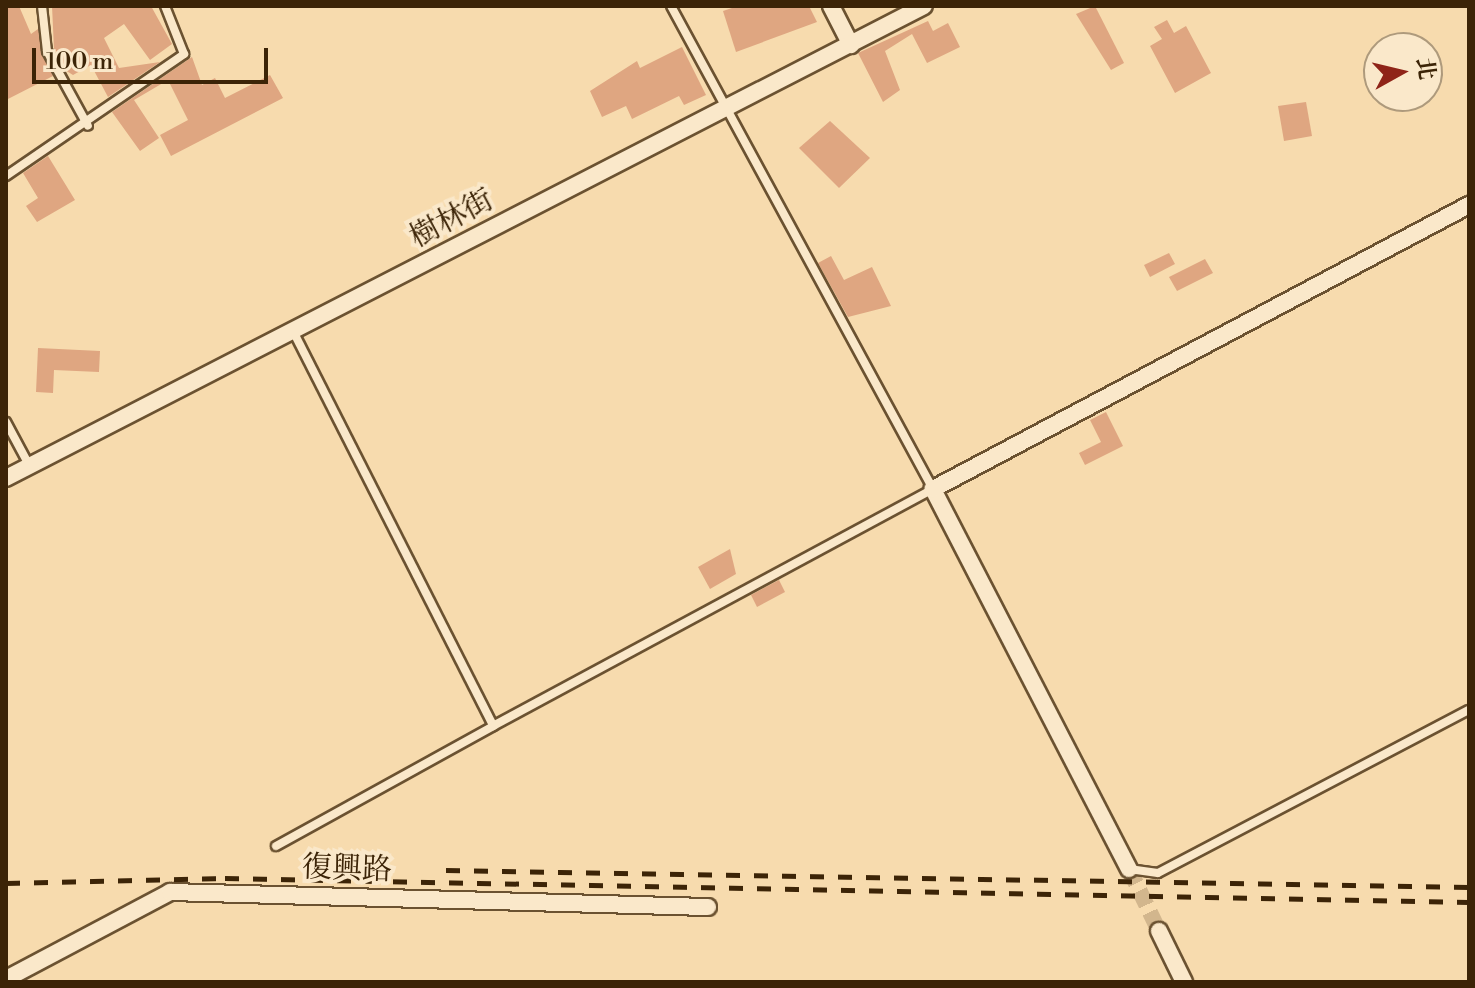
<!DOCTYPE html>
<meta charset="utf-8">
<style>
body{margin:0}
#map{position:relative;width:1475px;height:988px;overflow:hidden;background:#f7dbae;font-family:"Libre Bodoni","Noto Serif TC",serif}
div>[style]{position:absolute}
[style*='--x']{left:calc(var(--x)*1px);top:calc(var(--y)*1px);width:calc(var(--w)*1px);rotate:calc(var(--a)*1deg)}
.building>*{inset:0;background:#dfa681}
.street-tunnel>*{height:16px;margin-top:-8px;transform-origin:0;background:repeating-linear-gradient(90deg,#d2b68d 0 16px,transparent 0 24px)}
.roads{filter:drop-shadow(2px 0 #6b5231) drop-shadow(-2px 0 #6b5231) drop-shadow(0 2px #6b5231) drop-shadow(0 -2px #6b5231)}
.lane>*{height:8px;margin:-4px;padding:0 4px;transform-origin:4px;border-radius:4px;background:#fae8ca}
.street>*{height:16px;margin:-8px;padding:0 8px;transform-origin:8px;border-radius:8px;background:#fae8ca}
.rail>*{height:5px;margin-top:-2.5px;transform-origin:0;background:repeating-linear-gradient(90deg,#3c2407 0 14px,transparent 0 28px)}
span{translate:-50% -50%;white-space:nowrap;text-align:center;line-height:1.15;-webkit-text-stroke:8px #fae8ca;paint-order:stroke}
.street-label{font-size:30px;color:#3c2407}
.frame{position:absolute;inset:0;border:8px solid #3c2407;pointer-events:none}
.north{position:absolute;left:1363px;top:32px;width:80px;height:80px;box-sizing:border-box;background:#fae8ca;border:2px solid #ae9a7c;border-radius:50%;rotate:82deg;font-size:22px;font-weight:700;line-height:32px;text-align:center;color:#3c2407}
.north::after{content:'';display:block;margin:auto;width:28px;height:36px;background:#8f2418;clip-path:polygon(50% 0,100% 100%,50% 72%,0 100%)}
.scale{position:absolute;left:32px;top:48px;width:236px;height:36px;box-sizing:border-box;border:4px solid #3c2407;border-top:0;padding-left:10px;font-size:24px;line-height:28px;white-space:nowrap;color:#3c2407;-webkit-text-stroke:6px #fae8ca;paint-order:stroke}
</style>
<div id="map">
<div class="building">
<div style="clip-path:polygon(6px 6px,19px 6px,31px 34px,38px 29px,53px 76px,6px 100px)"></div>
<div style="clip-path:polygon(52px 6px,151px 6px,172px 44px,150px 60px,124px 24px,104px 38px,119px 68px,160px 62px,108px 97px,91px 65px,73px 75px,65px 70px,54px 49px)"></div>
<div style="clip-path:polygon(738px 6px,809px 6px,817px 22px,736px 52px,723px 11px)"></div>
<div style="clip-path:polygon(1095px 6px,1124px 63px,1111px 70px,1076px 14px)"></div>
<div style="clip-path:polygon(1167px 20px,1174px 33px,1186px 26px,1211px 73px,1175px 93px,1150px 46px,1162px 39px,1154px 27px)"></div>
<div style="clip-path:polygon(928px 21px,933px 31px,948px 23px,960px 47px,927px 63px,912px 34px,885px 51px,900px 90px,883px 102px,858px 53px)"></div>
<div style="clip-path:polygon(682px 47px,706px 95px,684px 105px,679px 96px,632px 119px,626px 106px,602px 117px,590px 91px,637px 61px,640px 68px)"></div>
<div style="clip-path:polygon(192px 57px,202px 85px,215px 78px,225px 98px,270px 75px,283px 98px,171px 156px,160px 135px,188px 120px,168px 80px,134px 100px,159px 138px,140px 151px,112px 112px)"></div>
<div style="clip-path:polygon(1306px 102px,1312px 136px,1284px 141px,1278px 106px)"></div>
<div style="clip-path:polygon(830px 121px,870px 158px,839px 188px,799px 148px)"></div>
<div style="clip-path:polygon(48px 156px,75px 200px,37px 222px,26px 206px,38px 198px,23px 173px)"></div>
<div style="clip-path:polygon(1169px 253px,1175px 264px,1150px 277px,1144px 265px)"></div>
<div style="clip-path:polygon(831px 256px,844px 280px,872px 267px,891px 306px,848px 317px,818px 263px)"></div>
<div style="clip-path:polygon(1205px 259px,1213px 273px,1177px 291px,1169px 277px)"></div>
<div style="clip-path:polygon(38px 348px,100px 351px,99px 372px,54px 370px,53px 393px,36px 392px)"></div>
<div style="clip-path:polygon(1106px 412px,1123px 446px,1085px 465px,1079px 453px,1101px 442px,1090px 420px)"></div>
<div style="clip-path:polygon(730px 549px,736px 574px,710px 589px,698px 567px)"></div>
<div style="clip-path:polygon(779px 580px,785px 592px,757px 607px,751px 595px)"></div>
</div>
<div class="street-tunnel">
<div style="--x:1129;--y:869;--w:69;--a:64.2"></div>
</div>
<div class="roads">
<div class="lane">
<div style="--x:42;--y:6;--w:45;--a:83.7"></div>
<div style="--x:47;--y:51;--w:85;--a:61.3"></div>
<div style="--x:6;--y:176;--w:216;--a:-34.4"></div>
<div style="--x:184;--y:54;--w:52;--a:-111.6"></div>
<div style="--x:295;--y:335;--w:438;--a:63.1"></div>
<div style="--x:493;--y:726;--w:500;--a:-28.3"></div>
<div style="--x:933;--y:489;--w:549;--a:-118.48"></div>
<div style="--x:6;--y:422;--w:49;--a:61.9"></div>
<div style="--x:276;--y:846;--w:248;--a:-28.9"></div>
<div style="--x:1129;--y:869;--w:29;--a:8"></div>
<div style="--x:1158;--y:873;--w:351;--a:-27.7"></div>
</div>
<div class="street">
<div style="--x:831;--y:6;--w:44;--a:62.9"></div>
<div style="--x:6;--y:478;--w:1032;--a:-27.21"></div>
<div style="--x:1129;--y:869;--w:428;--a:-117.3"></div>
<div style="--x:933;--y:489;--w:607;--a:-27.92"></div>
<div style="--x:1159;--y:931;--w:57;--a:63.9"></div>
<div style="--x:6;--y:979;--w:186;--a:-27.9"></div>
<div style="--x:170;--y:892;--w:538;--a:1.6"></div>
</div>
</div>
<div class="rail">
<div style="--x:446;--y:870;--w:1023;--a:0.95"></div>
<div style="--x:6;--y:883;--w:219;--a:-1.3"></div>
<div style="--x:225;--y:878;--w:1244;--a:1.11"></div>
</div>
<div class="street-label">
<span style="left:452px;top:219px;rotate:-28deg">樹林街</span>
<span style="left:347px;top:869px;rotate:2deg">復興路</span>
</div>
<div class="frame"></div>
<div class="north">北</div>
<div class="scale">100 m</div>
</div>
